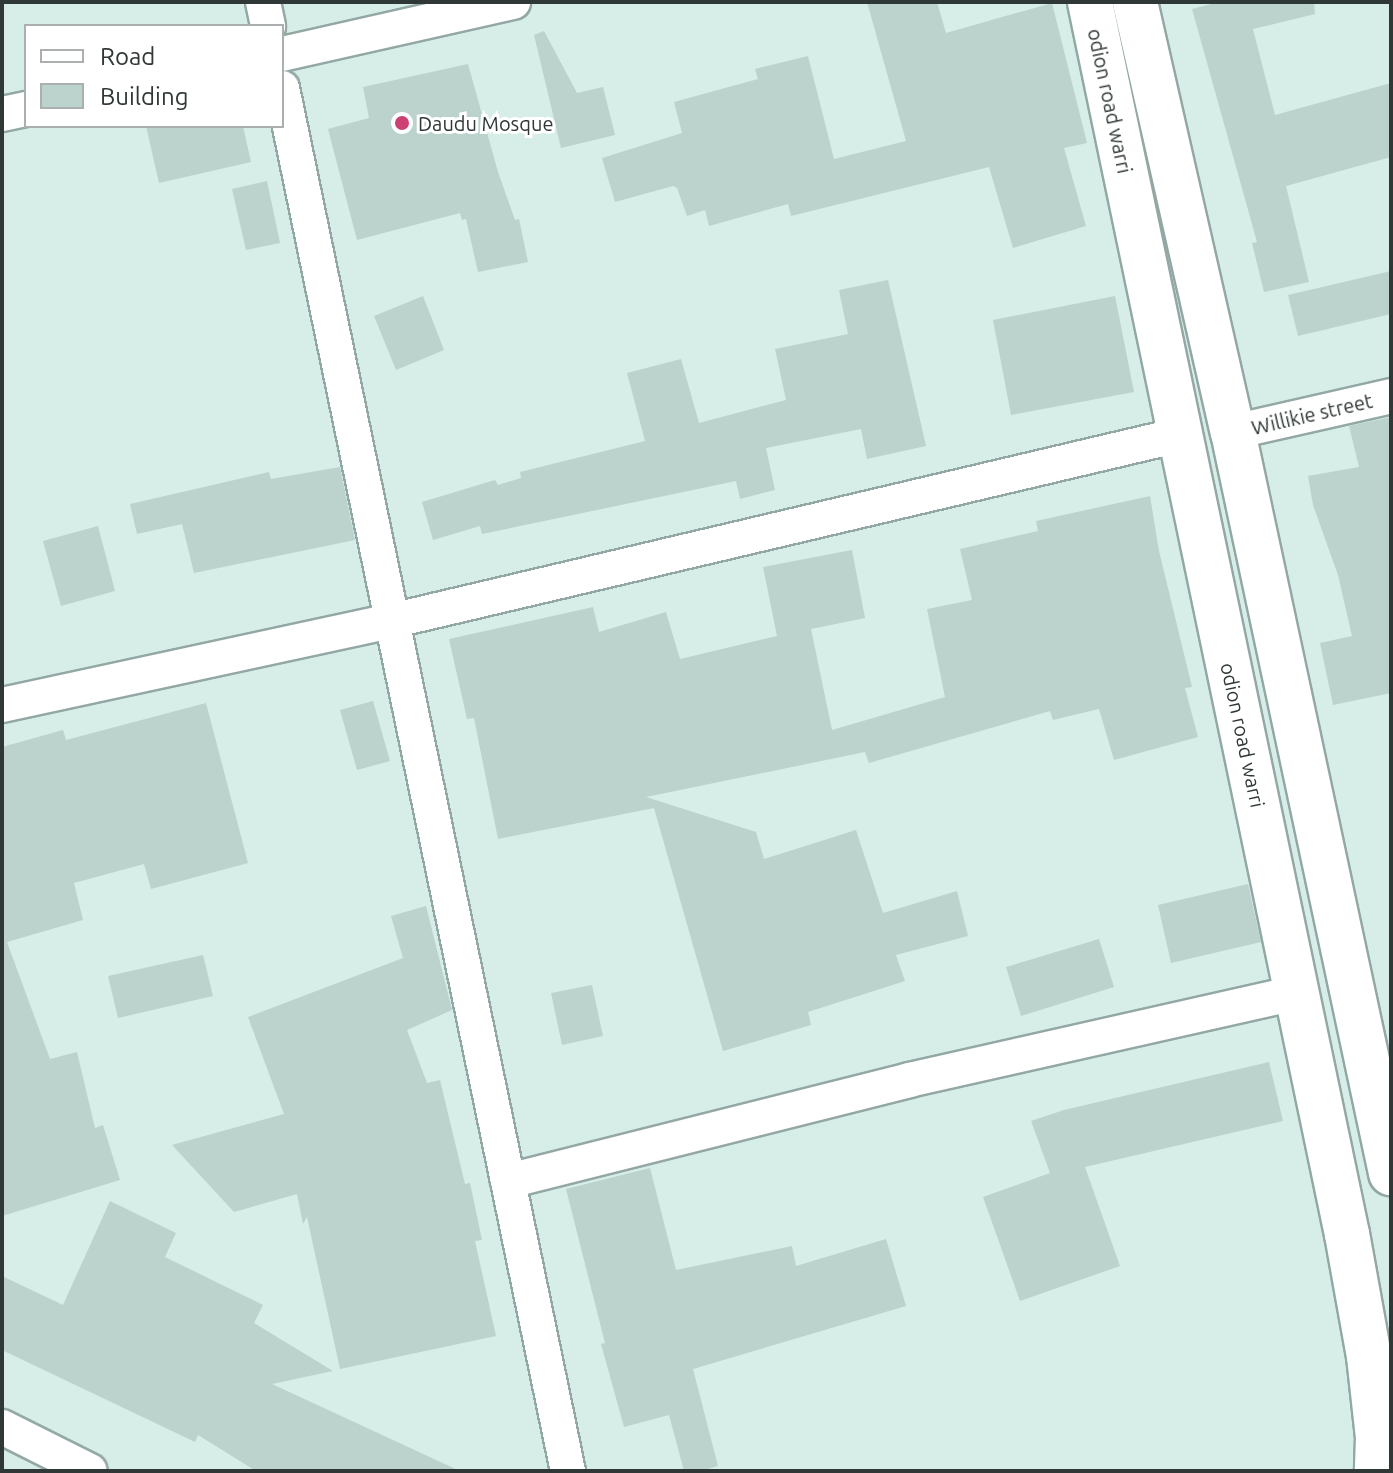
<!DOCTYPE html>
<style>
body{margin:0}
#map{position:relative;width:1393px;height:1473px;overflow:hidden;background:#d6ede8;font-family:Ubuntu,sans-serif}
div>[style]{position:absolute}
[style*='--x']{left:calc(var(--x)*1px);top:calc(var(--y)*1px);width:calc(var(--w)*1px);rotate:calc(var(--a)*1deg)}
.building>*{inset:0;background:#bbd2cd}
.roads{filter:drop-shadow(2px 0 #93a8a4) drop-shadow(-2px 0 #93a8a4) drop-shadow(0 2px #93a8a4) drop-shadow(0 -2px #93a8a4)}
.minor>*{height:34px;margin:-17px;padding:0 17px;transform-origin:17px;border-radius:17px;background:#fff}
.secondary>*{height:44px;margin:-22px;padding:0 22px;transform-origin:22px;border-radius:22px;background:#fff}
.dots>*{width:22px;height:22px;translate:-50% -50%;box-sizing:border-box;border:4px solid #fff;border-radius:50%}
span{translate:-50% -50%;white-space:nowrap;text-align:center;line-height:1.15;-webkit-text-stroke:6px #fff;paint-order:stroke}
.street-label{font-size:20px;color:#2f3836}
.poi-label{font-size:20px;color:#2f3836}
.left{translate:0 -50%;text-align:left}
.frame{position:absolute;inset:0;border:4px solid #2f3836;pointer-events:none}
.legend{position:absolute;left:24px;top:24px;width:260px;height:104px;box-sizing:border-box;background:#fff;border:2px solid #acafaf;margin:0;padding:10px 14px;list-style:none;font-size:24px;color:#2f3836}
.legend li{display:flex;align-items:center;gap:16px;height:40px}
.legend b{width:40px;border:2px solid #acafaf}
</style>
<div id="map">
<div class="building">
<div style="clip-path:polygon(867px 2px,937px 2px,946px 33px,1052px 3px,1087px 143px,1064px 148px,1086px 226px,1013px 248px,989px 167px,791px 216px,788px 204px,709px 226px,705px 210px,687px 216px,677px 188px,673px 186px,615px 202px,602px 158px,682px 133px,674px 102px,758px 79px,755px 69px,808px 56px,834px 159px,906px 141px)"></div>
<div style="clip-path:polygon(1219px 2px,1314px 2px,1315px 14px,1253px 29px,1275px 115px,1391px 83px,1391px 157px,1286px 186px,1309px 282px,1264px 292px,1252px 243px,1257px 242px,1192px 9px)"></div>
<div style="clip-path:polygon(544px 31px,577px 93px,603px 87px,615px 135px,561px 148px,534px 35px)"></div>
<div style="clip-path:polygon(468px 64px,498px 172px,515px 220px,519px 219px,528px 262px,478px 272px,466px 219px,462px 220px,460px 213px,357px 240px,328px 129px,369px 118px,363px 87px)"></div>
<div style="clip-path:polygon(146px 126px,243px 126px,251px 162px,159px 183px)"></div>
<div style="clip-path:polygon(267px 181px,280px 243px,246px 250px,232px 189px)"></div>
<div style="clip-path:polygon(1391px 271px,1391px 314px,1298px 336px,1288px 295px)"></div>
<div style="clip-path:polygon(888px 280px,926px 446px,867px 459px,861px 429px,766px 448px,775px 490px,740px 499px,736px 481px,482px 534px,480px 526px,433px 540px,422px 502px,495px 480px,498px 485px,521px 478px,520px 472px,645px 441px,627px 373px,681px 359px,699px 423px,786px 400px,775px 349px,848px 334px,839px 290px)"></div>
<div style="clip-path:polygon(423px 296px,444px 350px,396px 370px,374px 316px)"></div>
<div style="clip-path:polygon(1115px 296px,1134px 392px,1011px 415px,993px 320px)"></div>
<div style="clip-path:polygon(1391px 417px,1391px 693px,1333px 705px,1320px 643px,1352px 636px,1338px 575px,1313px 505px,1308px 476px,1359px 467px,1349px 426px)"></div>
<div style="clip-path:polygon(340px 467px,355px 540px,194px 573px,182px 524px,137px 534px,130px 504px,269px 472px,271px 479px)"></div>
<div style="clip-path:polygon(1150px 496px,1159px 551px,1192px 687px,1185px 688px,1198px 737px,1114px 760px,1099px 709px,1053px 720px,1050px 711px,869px 763px,865px 752px,646px 797px,756px 832px,764px 859px,856px 830px,883px 913px,957px 891px,968px 936px,896px 955px,905px 981px,808px 1012px,811px 1025px,723px 1051px,654px 808px,498px 839px,474px 718px,467px 719px,449px 639px,593px 607px,599px 632px,666px 612px,680px 659px,777px 636px,763px 567px,852px 550px,865px 618px,811px 629px,832px 730px,945px 697px,927px 609px,972px 600px,960px 549px,1038px 531px,1036px 521px)"></div>
<div style="clip-path:polygon(98px 526px,115px 591px,61px 606px,43px 541px)"></div>
<div style="clip-path:polygon(373px 701px,390px 761px,357px 770px,340px 710px)"></div>
<div style="clip-path:polygon(206px 703px,248px 863px,151px 889px,144px 864px,74px 883px,83px 920px,7px 942px,50px 1059px,77px 1052px,95px 1128px,103px 1125px,120px 1180px,2px 1216px,2px 747px,63px 730px,66px 740px)"></div>
<div style="clip-path:polygon(1248px 884px,1261px 942px,1171px 963px,1158px 905px)"></div>
<div style="clip-path:polygon(426px 906px,452px 1010px,407px 1030px,427px 1083px,440px 1080px,465px 1184px,470px 1183px,482px 1240px,475px 1241px,496px 1336px,340px 1369px,307px 1217px,303px 1224px,297px 1194px,234px 1212px,172px 1145px,284px 1114px,248px 1017px,403px 958px,391px 916px)"></div>
<div style="clip-path:polygon(1099px 939px,1114px 987px,1021px 1016px,1006px 967px)"></div>
<div style="clip-path:polygon(203px 955px,213px 996px,118px 1018px,108px 976px)"></div>
<div style="clip-path:polygon(592px 985px,603px 1036px,562px 1045px,551px 993px)"></div>
<div style="clip-path:polygon(1269px 1062px,1283px 1121px,1085px 1167px,1120px 1266px,1020px 1301px,983px 1197px,1050px 1173px,1031px 1121px,1064px 1110px)"></div>
<div style="clip-path:polygon(650px 1168px,676px 1270px,792px 1246px,796px 1266px,886px 1239px,906px 1306px,693px 1369px,718px 1466px,701px 1471px,684px 1471px,669px 1415px,624px 1427px,601px 1344px,605px 1343px,566px 1189px)"></div>
<div style="clip-path:polygon(110px 1201px,176px 1233px,165px 1257px,263px 1305px,254px 1323px,333px 1371px,272px 1384px,460px 1471px,256px 1471px,198px 1435px,195px 1442px,2px 1350px,2px 1276px,63px 1305px)"></div>
</div>
<div class="roads">
<div class="minor">
<div style="--x:263;--y:2;--w:25;--a:78"></div>
<div style="--x:282;--y:54;--w:237;--a:-12.7"></div>
<div style="--x:282;--y:88;--w:1412;--a:78.32"></div>
<div style="--x:2;--y:114;--w:25;--a:-12"></div>
<div style="--x:1233;--y:432;--w:162;--a:-12.8"></div>
<div style="--x:2;--y:705;--w:398;--a:-12.2"></div>
<div style="--x:391;--y:621;--w:810;--a:-13.28"></div>
<div style="--x:508;--y:1181;--w:414;--a:-14.1"></div>
<div style="--x:909;--y:1080;--w:399;--a:-12.7"></div>
<div style="--x:2;--y:1427;--w:98;--a:26.6"></div>
</div>
<div class="secondary">
<div style="--x:1090;--y:2;--w:1259;--a:78.22"></div>
<div style="--x:1347;--y:1234;--w:124;--a:79.8"></div>
<div style="--x:1369;--y:1356;--w:81;--a:83.7"></div>
<div style="--x:1378;--y:1437;--w:34;--a:92"></div>
<div style="--x:1135;--y:2;--w:441;--a:77.2"></div>
<div style="--x:1233;--y:432;--w:758;--a:77.96"></div>
</div>
</div>
<div class="dots">
<div style="left:402px;top:123px;background:#cc4074"></div>
</div>
<div class="street-label">
<span style="left:1110px;top:101px;rotate:78deg">odion road warri</span>
<span style="left:1312px;top:414px;rotate:-13deg">Willikie street</span>
<span style="left:1243px;top:735px;rotate:78deg">odion road warri</span>
</div>
<div class="poi-label">
<span class="left" style="left:418px;top:123px">Daudu Mosque</span>
</div>
<div class="frame"></div>
<ul class="legend">
<li><b style="height:10px;background:#fff"></b>Road</li>
<li><b style="height:22px;background:#bbd2cd"></b>Building</li>
</ul>
</div>
